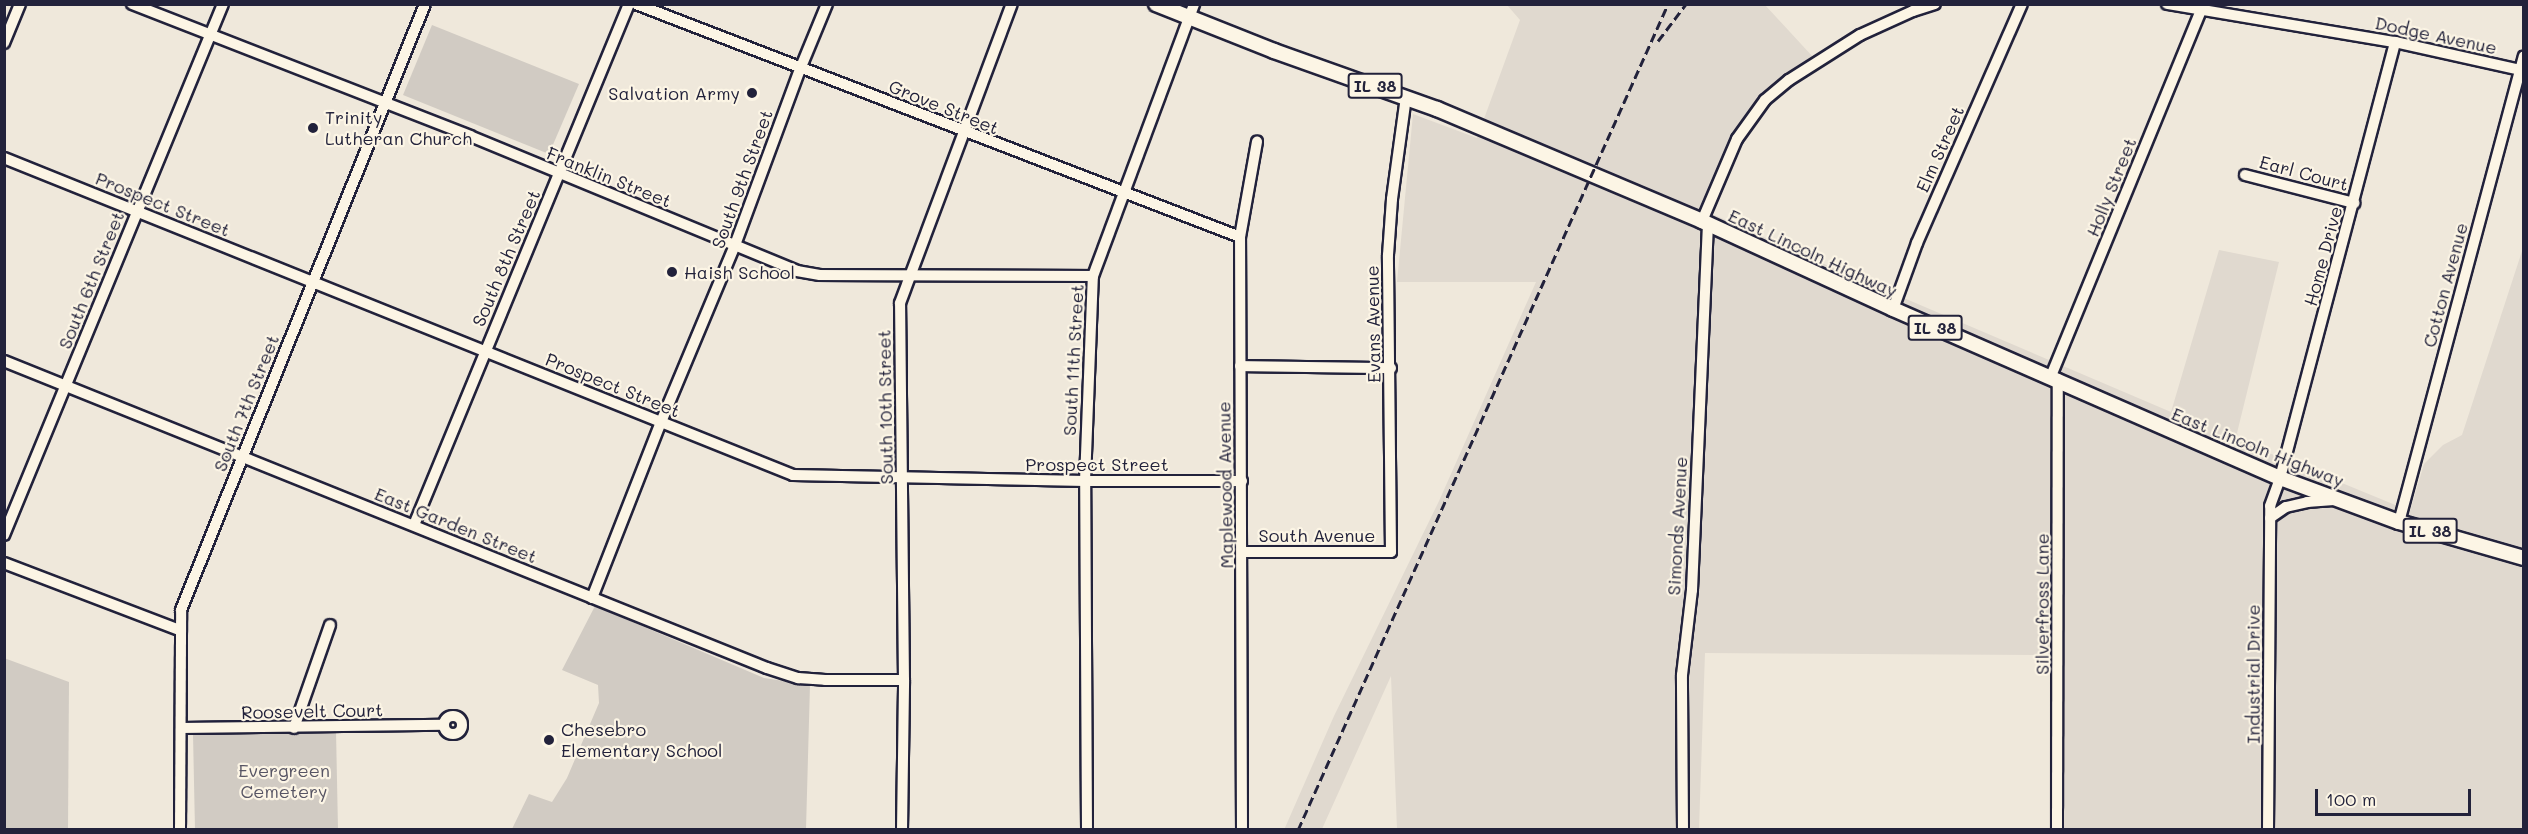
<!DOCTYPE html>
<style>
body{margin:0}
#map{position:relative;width:2528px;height:834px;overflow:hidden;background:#efe8db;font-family:Mali,sans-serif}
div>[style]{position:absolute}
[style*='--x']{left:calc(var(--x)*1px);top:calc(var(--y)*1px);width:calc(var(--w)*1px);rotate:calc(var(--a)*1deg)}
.built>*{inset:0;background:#e0d9cf}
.green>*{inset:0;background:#d1cbc3}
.roads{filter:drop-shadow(2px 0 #22223b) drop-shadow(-2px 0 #22223b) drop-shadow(0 2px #22223b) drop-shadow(0 -2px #22223b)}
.minor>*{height:10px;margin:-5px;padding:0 5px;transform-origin:5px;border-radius:5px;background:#fcf5e5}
.minor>.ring{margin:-5px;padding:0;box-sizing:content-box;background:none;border:10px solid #fcf5e5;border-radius:50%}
.major>*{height:14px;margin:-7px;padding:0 7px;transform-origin:7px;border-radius:7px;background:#fcf5e5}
.rail>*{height:3px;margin-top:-1.5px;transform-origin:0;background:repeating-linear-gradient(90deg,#22223b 0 9px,transparent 0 13.5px)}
.dots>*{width:16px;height:16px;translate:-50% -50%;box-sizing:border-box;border:3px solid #fcf5e5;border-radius:50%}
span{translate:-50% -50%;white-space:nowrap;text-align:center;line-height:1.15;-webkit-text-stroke:4.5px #fcf5e5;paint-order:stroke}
.shield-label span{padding:2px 4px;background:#fcf5e5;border:2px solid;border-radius:4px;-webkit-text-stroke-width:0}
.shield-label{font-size:16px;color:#22223b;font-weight:700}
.street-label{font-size:18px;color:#22223b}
.poi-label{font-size:18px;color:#22223b}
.right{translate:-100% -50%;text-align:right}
.left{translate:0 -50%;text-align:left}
.park-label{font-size:18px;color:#575564}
.frame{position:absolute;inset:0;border:6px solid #22223b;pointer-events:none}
.scale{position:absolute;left:2315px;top:789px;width:156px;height:27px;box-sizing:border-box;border:3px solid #22223b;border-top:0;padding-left:8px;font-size:18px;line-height:21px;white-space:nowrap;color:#22223b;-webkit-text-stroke:4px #fcf5e5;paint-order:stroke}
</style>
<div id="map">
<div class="built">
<div style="clip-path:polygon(1507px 5px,1765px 5px,1813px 57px,1767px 88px,1734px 134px,1699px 208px,1810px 258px,2171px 412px,2219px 250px,2279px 262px,2237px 433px,2240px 441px,2410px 511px,2424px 464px,2443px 445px,2462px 435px,2523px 248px,2523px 829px,2049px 829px,2050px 655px,1705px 653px,1699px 829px,1397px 829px,1391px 676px,1322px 829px,1284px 830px,1334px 716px,1439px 501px,1536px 282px,1397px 282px,1413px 114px,1477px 138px,1520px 20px)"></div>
</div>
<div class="green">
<div style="clip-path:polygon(432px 25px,579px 84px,549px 154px,403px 95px)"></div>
<div style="clip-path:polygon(595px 606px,764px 678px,810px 685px,806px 829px,512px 829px,529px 794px,552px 802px,567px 778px,599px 703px,598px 685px,562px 670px)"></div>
<div style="clip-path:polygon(4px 658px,69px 682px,68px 829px,5px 829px)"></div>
<div style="clip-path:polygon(336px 731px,338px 829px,195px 829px,193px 734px)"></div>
</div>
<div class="roads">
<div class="minor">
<div style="--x:132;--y:4;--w:363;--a:21.3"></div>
<div style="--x:470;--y:136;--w:354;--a:22.4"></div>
<div style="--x:797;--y:271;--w:23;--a:10"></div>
<div style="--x:820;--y:275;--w:273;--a:0.2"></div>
<div style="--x:636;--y:4;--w:647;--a:21.09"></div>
<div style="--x:2167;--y:4;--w:231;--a:9.5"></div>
<div style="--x:2395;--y:42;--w:128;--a:12.6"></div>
<div style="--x:4;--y:43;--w:42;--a:-67.7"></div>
<div style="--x:4;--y:158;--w:850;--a:21.89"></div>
<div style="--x:793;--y:475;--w:292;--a:1.2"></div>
<div style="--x:1085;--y:481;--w:157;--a:0"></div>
<div style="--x:2245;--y:175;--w:113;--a:14.4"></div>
<div style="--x:1702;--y:221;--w:89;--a:-66.9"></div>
<div style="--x:1737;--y:139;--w:48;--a:-54.3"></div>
<div style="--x:1765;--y:100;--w:31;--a:-40"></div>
<div style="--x:1789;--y:80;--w:84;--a:-32.4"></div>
<div style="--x:1860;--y:35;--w:58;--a:-24.4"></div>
<div style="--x:1913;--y:11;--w:23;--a:-18"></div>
<div style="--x:1893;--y:309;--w:70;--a:-70"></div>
<div style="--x:1917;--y:243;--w:261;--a:-66.3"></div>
<div style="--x:4;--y:361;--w:822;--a:21.92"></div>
<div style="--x:767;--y:668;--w:33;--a:18"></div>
<div style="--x:798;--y:678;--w:27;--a:4"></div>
<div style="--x:825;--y:680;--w:79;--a:0"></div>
<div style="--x:1240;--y:366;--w:151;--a:0.8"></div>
<div style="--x:2051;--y:376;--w:396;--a:-67.7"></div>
<div style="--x:2270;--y:518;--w:19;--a:-35"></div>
<div style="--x:2286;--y:507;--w:22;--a:-13"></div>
<div style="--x:2307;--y:502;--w:27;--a:-4"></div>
<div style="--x:2399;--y:522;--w:482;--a:-75"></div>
<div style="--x:414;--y:525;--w:564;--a:-67.58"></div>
<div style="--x:4;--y:535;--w:574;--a:-67.59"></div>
<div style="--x:1243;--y:552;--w:148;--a:0"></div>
<div style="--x:1391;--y:552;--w:297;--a:-90.6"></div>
<div style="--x:1388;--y:255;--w:56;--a:-85.9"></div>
<div style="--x:1392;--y:199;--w:103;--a:-82.2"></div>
<div style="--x:4;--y:563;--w:187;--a:20.9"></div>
<div style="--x:592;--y:598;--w:189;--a:-68.6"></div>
<div style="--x:661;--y:422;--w:192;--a:-67.3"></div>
<div style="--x:735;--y:245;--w:190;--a:-69.7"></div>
<div style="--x:801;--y:67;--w:68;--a:-67.6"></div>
<div class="ring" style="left:444px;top:716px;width:8px;height:8px"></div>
<div style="--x:181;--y:728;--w:263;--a:-0.7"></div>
<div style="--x:294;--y:728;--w:109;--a:-70.7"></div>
<div style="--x:180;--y:830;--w:220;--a:-89.7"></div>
<div style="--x:181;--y:610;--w:653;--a:-68.07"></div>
<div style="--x:902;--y:830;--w:150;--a:-89.2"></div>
<div style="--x:904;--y:680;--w:377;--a:-90.6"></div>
<div style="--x:900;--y:303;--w:319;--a:-69.5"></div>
<div style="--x:1087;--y:830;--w:349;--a:-90.3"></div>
<div style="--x:1085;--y:481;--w:205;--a:-87.8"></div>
<div style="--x:1093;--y:276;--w:290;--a:-69.6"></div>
<div style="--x:1242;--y:830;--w:593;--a:-90.19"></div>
<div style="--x:1240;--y:237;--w:97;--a:-79.9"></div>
<div style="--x:1683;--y:830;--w:155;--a:-90.4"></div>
<div style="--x:1682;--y:675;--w:86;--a:-83.3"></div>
<div style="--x:1692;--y:590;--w:366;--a:-87.5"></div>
<div style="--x:2057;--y:830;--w:451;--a:-89.9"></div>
<div style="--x:2268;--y:830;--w:324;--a:-89.6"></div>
<div style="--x:2270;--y:506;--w:30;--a:-70"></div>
<div style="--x:2280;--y:478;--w:451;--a:-75.2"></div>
</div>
<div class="major">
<div style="--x:1156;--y:4;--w:127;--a:21.7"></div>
<div style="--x:1274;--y:51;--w:173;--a:19.6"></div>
<div style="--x:1437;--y:109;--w:288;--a:22.9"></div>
<div style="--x:1702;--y:221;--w:210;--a:24.7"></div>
<div style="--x:1893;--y:309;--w:422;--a:23.6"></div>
<div style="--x:2280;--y:478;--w:127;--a:20.3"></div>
<div style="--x:2399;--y:522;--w:130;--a:16.1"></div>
</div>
</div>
<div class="rail">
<div style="--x:1658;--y:41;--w:46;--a:-52.9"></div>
<div style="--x:1298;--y:830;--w:905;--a:-65.87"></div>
</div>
<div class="dots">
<div style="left:752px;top:93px;background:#22223b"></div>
<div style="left:313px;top:128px;background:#22223b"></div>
<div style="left:672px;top:272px;background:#22223b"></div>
<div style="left:549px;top:740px;background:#22223b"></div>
</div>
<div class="shield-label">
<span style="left:1375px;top:86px">IL 38</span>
<span style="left:1935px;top:328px">IL 38</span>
<span style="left:2430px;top:531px">IL 38</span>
</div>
<div class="street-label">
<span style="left:2436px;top:35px;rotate:12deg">Dodge Avenue</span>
<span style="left:944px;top:107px;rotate:22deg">Grove Street</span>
<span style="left:1940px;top:149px;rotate:-66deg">Elm Street</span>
<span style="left:2304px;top:173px;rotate:15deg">Earl Court</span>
<span style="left:609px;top:177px;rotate:22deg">Franklin Street</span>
<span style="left:742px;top:179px;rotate:-70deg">South 9th Street</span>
<span style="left:2111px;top:187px;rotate:-68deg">Holly Street</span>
<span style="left:163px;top:204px;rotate:22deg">Prospect Street</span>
<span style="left:1813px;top:253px;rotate:25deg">East Lincoln Highway</span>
<span style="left:2323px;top:256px;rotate:-75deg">Home Drive</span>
<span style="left:506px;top:258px;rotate:-67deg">South 8th Street</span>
<span style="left:91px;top:280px;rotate:-68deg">South 6th Street</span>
<span style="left:2445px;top:285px;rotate:-75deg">Cotton Avenue</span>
<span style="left:1373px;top:324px;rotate:-91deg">Evans Avenue</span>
<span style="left:1073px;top:360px;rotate:-87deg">South 11th Street</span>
<span style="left:613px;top:385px;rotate:22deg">Prospect Street</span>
<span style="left:246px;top:403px;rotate:-68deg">South 7th Street</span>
<span style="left:885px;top:407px;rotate:-91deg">South 10th Street</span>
<span style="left:2258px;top:447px;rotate:22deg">East Lincoln Highway</span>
<span style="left:1097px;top:464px">Prospect Street</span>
<span style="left:1225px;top:485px;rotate:-91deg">Maplewood Avenue</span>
<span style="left:456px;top:525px;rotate:22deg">East Garden Street</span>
<span style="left:1677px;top:526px;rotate:-87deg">Simonds Avenue</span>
<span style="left:1317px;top:535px">South Avenue</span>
<span style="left:2042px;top:604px;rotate:-90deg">Silverfross Lane</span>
<span style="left:2253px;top:674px;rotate:-90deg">Industrial Drive</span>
<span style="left:312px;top:711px;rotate:-1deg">Roosevelt Court</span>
</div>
<div class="poi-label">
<span class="right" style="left:740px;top:93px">Salvation Army</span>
<span class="left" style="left:325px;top:128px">Trinity<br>Lutheran Church</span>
<span class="left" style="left:684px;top:272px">Haish School</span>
<span class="left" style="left:561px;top:740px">Chesebro<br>Elementary School</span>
</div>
<div class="park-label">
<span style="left:284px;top:781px">Evergreen<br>Cemetery</span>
</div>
<div class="frame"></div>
<div class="scale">100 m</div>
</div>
